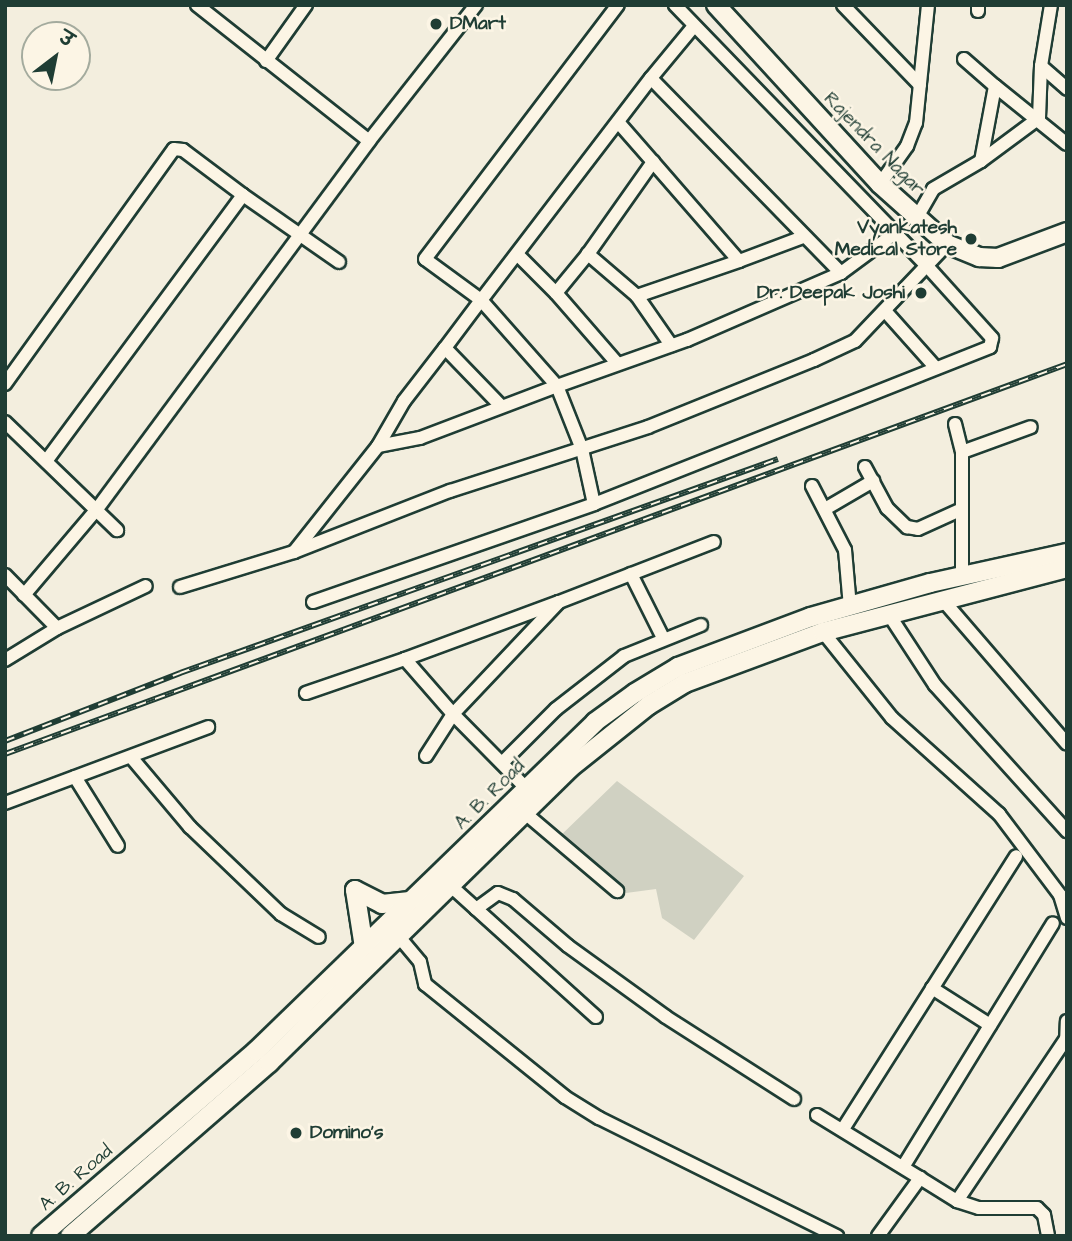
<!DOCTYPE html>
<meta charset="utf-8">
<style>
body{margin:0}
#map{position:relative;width:1072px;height:1241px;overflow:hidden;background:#f3eede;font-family:"Architects Daughter","Playpen Sans Deva",sans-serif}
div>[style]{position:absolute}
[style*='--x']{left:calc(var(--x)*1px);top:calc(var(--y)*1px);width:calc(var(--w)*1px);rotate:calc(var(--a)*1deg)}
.green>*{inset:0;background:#d0d1c2}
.roads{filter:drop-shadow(2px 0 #1f3d34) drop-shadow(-2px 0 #1f3d34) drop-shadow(0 2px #1f3d34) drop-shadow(0 -2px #1f3d34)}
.street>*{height:12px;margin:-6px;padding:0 6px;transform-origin:6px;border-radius:6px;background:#fcf5e5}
.secondary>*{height:18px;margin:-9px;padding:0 9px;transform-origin:9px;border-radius:9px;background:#fcf5e5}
.rail>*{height:6px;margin-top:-3px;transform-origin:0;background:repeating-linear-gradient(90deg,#fcf5e5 0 10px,#1f3d34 0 20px);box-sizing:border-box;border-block:2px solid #1f3d34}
.dots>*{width:19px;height:19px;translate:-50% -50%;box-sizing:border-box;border:4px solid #fcf5e5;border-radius:50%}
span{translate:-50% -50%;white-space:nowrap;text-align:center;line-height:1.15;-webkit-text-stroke:5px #fcf5e5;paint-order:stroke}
.poi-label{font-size:19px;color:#1f3d34;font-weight:700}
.left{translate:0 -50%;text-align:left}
.right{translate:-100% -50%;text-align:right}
.street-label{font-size:19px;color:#1f3d34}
.frame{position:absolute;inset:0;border:7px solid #1f3d34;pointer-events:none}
.north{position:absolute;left:21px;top:21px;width:70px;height:70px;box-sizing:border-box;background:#fcf5e5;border:2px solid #a4ab9e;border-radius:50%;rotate:32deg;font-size:19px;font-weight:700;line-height:28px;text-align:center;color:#1f3d34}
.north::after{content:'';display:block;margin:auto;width:24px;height:32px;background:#1f3d34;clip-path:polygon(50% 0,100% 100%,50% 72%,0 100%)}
</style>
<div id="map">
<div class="green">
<div style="clip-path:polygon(617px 781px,744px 876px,694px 940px,662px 918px,656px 889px,626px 893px,557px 839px)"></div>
</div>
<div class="roads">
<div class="street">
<div style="--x:197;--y:5;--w:219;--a:38.3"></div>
<div style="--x:843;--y:5;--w:111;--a:46.1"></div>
<div style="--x:978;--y:11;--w:6;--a:-90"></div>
<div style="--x:964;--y:59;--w:41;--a:41.1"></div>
<div style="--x:266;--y:61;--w:69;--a:-54.5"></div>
<div style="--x:1041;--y:66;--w:35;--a:41"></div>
<div style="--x:651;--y:78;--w:67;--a:-50.4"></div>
<div style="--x:618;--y:122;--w:53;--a:48.8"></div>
<div style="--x:981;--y:161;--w:76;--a:-79.4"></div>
<div style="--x:995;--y:86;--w:92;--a:38.9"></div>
<div style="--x:880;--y:184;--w:47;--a:-54.6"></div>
<div style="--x:907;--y:146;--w:25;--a:-69"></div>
<div style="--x:916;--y:123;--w:119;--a:-84.2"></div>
<div style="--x:243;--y:195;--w:117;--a:34.9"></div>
<div style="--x:916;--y:219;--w:34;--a:-60"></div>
<div style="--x:933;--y:189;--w:56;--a:-30.3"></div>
<div style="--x:981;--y:161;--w:72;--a:-36.6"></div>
<div style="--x:1039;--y:118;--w:52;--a:-87.8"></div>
<div style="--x:1041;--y:66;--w:62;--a:-80.7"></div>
<div style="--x:588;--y:254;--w:113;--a:-54.8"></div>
<div style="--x:653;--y:162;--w:131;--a:49"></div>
<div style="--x:739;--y:261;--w:108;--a:161.1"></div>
<div style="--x:637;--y:296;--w:65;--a:-139.4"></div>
<div style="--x:588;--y:254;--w:50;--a:129.4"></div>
<div style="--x:556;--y:293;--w:91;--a:49"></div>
<div style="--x:518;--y:255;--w:54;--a:45"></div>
<div style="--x:739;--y:261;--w:68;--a:-20.6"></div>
<div style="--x:841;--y:273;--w:67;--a:-36.5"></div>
<div style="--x:637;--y:296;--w:60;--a:55.2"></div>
<div style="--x:886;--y:312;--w:75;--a:48.2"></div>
<div style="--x:445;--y:348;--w:60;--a:-53.1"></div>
<div style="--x:481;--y:300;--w:115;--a:48.5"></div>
<div style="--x:557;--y:386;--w:138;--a:-19.5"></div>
<div style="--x:687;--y:340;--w:168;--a:-23.5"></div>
<div style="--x:841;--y:273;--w:272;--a:-134.3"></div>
<div style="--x:651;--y:78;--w:280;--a:127.4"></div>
<div style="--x:481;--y:300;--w:69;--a:-143.8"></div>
<div style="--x:425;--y:259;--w:319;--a:-52.8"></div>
<div style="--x:5;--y:384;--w:289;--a:-54.3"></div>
<div style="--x:174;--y:149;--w:9;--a:6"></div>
<div style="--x:183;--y:150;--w:75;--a:36.9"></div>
<div style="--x:243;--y:195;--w:331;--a:126.5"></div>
<div style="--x:5;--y:422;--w:156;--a:44"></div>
<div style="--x:955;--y:424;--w:29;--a:76"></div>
<div style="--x:962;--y:452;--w:124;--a:90"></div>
<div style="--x:378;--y:446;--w:52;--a:-60"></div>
<div style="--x:404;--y:401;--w:67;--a:-52.3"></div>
<div style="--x:445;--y:348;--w:81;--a:46"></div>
<div style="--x:962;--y:452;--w:73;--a:-19.9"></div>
<div style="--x:865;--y:467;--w:47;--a:61.8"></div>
<div style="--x:887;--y:508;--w:28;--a:44"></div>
<div style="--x:907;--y:527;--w:11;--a:10"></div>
<div style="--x:918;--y:529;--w:46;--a:-24.3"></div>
<div style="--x:812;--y:486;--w:72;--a:62.7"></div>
<div style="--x:845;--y:550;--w:57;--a:85"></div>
<div style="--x:825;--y:509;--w:56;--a:-30.3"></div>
<div style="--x:294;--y:552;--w:135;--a:-51.6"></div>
<div style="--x:378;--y:446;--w:43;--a:-10.8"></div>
<div style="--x:420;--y:438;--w:147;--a:-20.8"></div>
<div style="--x:557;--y:386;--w:68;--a:68.4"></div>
<div style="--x:582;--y:449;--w:56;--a:77.7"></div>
<div style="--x:594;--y:504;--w:426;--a:-21.6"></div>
<div style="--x:990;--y:347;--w:9;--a:-77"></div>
<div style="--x:992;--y:338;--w:97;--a:-132.1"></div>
<div style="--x:927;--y:266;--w:363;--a:-134"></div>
<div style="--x:631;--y:574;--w:72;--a:63.4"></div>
<div style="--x:5;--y:575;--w:74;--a:45.5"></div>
<div style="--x:57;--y:628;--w:98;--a:-25.3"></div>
<div style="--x:180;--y:587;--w:119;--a:-17.1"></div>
<div style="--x:294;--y:552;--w:168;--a:-21.4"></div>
<div style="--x:450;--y:491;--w:208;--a:-17.9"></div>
<div style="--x:648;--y:427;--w:179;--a:-22"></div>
<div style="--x:814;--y:360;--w:45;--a:-24.9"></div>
<div style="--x:855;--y:341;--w:134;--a:-46.5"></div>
<div style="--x:24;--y:595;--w:113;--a:-49.7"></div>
<div style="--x:97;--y:509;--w:458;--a:-53.5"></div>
<div style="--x:369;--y:141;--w:173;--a:-51.8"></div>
<div style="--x:942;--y:599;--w:191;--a:49.2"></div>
<div style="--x:313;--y:602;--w:298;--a:-19.2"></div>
<div style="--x:559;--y:602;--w:166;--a:-21.2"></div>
<div style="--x:888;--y:613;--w:86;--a:56.9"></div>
<div style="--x:935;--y:685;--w:197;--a:47.9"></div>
<div style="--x:823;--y:632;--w:110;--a:51.3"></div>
<div style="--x:892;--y:718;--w:144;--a:41.9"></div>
<div style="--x:999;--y:814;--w:101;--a:53"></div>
<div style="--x:1060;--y:895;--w:24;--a:73"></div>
<div style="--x:5;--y:660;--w:61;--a:-31.6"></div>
<div style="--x:306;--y:693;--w:105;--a:-19"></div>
<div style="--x:405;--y:659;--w:73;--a:48.9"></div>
<div style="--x:453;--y:714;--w:154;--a:-46.6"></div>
<div style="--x:559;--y:602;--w:164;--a:159.7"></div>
<div style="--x:426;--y:756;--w:50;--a:-57.3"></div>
<div style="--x:453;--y:714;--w:104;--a:45.4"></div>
<div style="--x:131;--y:757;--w:92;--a:49.9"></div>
<div style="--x:190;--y:827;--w:126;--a:43.7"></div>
<div style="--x:281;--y:914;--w:44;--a:31.2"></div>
<div style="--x:502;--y:763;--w:76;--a:-45"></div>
<div style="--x:556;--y:709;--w:86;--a:-37.9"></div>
<div style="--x:624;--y:656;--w:83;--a:-21.9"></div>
<div style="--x:75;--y:777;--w:81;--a:58.1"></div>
<div style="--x:5;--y:803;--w:217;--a:-20.5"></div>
<div style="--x:525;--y:813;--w:121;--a:40.3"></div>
<div style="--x:452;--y:887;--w:194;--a:42.1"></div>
<div style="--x:476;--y:909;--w:27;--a:-36"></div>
<div style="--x:498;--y:893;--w:16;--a:22"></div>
<div style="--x:513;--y:899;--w:72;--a:40.5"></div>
<div style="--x:568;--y:946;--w:121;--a:35.9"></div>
<div style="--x:666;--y:1017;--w:152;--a:32.6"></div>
<div style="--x:400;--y:938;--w:31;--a:50"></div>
<div style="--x:420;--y:962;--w:23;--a:77"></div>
<div style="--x:425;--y:984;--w:180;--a:38.9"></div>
<div style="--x:565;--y:1097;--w:40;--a:32"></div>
<div style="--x:599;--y:1118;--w:266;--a:26.4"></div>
<div style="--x:932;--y:988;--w:69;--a:32.5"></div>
<div style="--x:1066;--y:1045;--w:24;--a:-88"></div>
<div style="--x:817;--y:1115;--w:121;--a:31.5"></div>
<div style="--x:843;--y:1129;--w:323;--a:-57.6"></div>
<div style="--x:903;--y:1167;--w:286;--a:-58.4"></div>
<div style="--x:957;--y:1201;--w:23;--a:18"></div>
<div style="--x:979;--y:1208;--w:58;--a:0"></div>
<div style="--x:1037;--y:1208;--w:10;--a:45"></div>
<div style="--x:1044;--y:1215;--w:21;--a:79"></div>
<div style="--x:878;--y:1236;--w:72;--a:-54.1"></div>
<div style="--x:920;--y:1178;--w:44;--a:31.9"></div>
<div style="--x:957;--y:1201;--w:195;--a:-56.1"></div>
</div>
<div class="secondary">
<div style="--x:716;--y:5;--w:243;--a:47.5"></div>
<div style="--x:880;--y:184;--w:90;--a:41.8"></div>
<div style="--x:947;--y:244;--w:35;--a:22"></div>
<div style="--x:979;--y:257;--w:19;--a:3"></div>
<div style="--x:998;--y:258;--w:74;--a:-20.6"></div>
<div style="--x:355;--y:890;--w:65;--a:81.1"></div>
<div style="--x:355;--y:890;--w:30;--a:27"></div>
<div style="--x:382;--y:904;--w:28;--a:-6"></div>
<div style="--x:41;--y:1236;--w:284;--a:-40.7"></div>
<div style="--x:256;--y:1051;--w:472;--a:-44.1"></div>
<div style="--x:595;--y:722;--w:49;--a:-35.9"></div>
<div style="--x:635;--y:693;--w:50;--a:-31.2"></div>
<div style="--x:678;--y:667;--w:142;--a:-20.6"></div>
<div style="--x:811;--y:617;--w:124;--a:-15.9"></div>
<div style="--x:930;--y:583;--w:140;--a:-12.4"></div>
<div style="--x:70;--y:1236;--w:264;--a:-41"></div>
<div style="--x:269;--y:1063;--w:421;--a:-44.4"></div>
<div style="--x:570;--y:768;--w:101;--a:-38.6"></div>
<div style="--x:649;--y:705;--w:42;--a:-31.4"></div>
<div style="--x:685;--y:683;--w:147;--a:-20.3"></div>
<div style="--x:823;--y:632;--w:252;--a:-14.7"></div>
</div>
</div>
<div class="rail">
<div style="--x:5;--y:741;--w:188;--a:-21.2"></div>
<div style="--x:180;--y:673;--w:635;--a:-19.69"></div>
<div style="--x:5;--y:754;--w:1131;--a:-20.16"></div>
</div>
<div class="dots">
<div style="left:436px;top:24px;background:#1f3d34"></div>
<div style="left:971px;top:239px;background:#1f3d34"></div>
<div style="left:921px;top:293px;background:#1f3d34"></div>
<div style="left:296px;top:1133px;background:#1f3d34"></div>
</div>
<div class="poi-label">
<span class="left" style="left:450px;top:24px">DMart</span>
<span class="right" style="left:957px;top:239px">Vyankatesh<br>Medical Store</span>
<span class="right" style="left:905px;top:293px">Dr. Deepak Joshi</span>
<span class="left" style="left:310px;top:1133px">Domino's</span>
</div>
<div class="street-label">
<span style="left:874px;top:144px;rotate:46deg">Rajendra Nagar</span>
<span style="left:490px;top:795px;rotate:-45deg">A. B. Road</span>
<span style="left:76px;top:1178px;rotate:-41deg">A. B. Road</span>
</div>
<div class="frame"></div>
<div class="north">उ</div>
</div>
